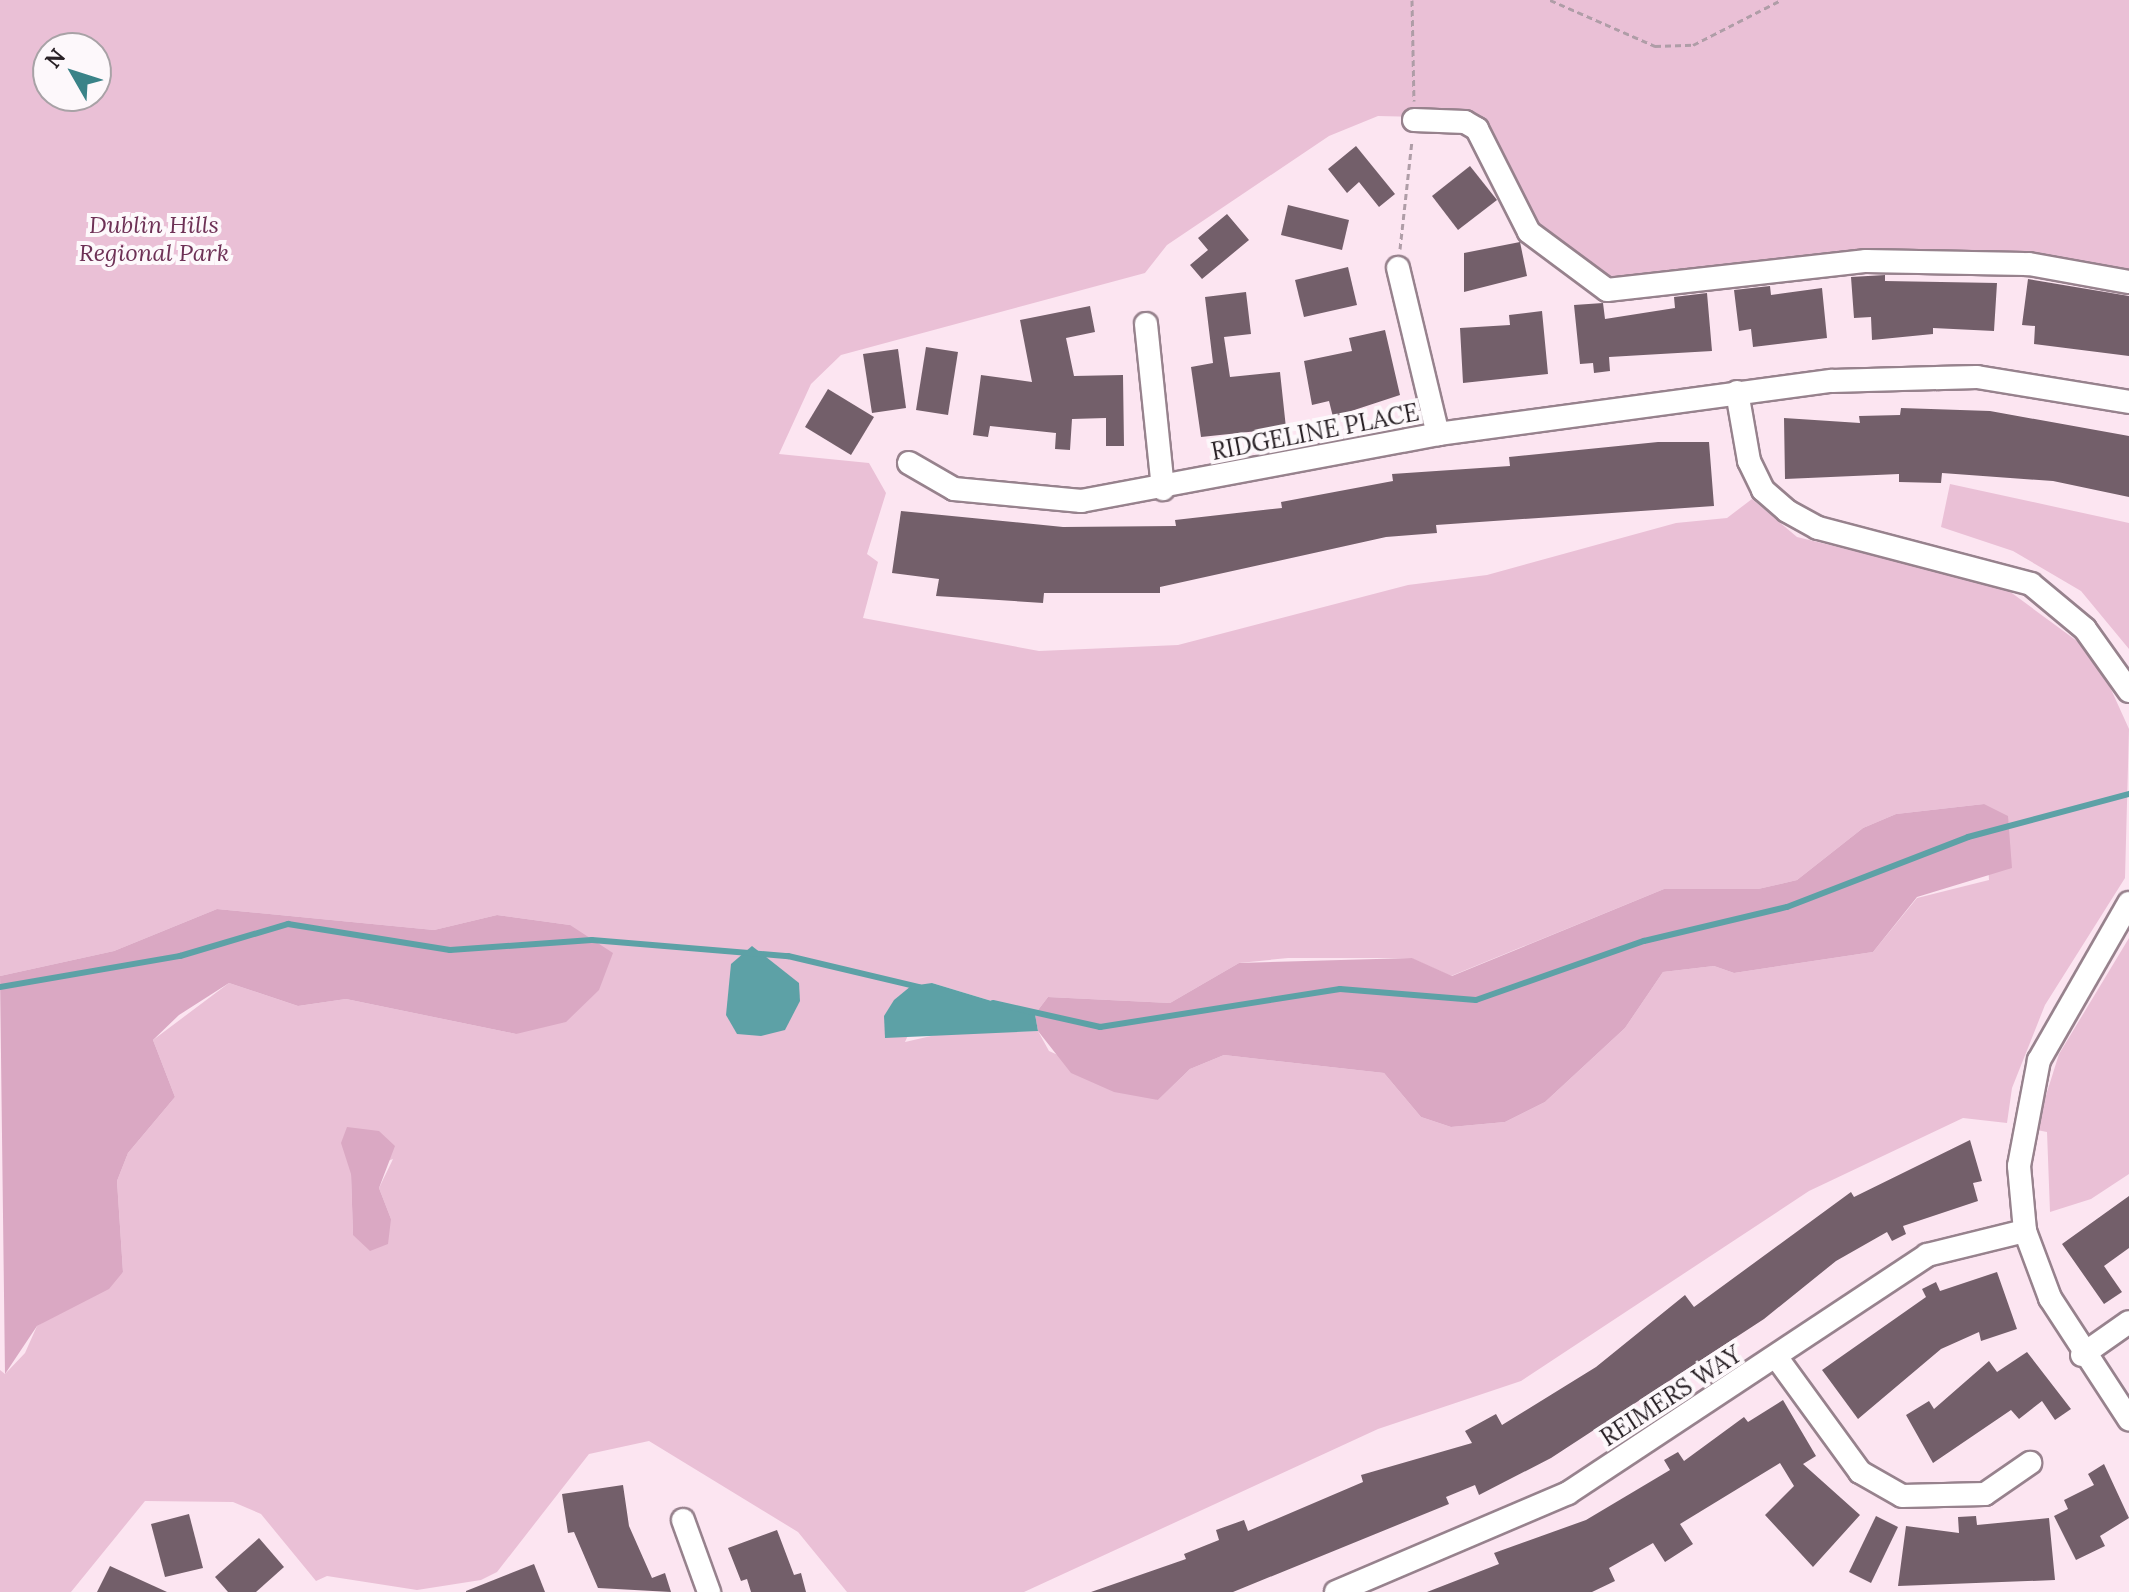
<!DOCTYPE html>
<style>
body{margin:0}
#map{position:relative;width:2129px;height:1592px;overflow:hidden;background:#fce5f1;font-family:Lora,serif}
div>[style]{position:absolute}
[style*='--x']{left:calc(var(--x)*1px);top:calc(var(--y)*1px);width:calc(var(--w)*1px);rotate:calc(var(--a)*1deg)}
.green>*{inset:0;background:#eac0d6}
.forest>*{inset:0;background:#daa8c3}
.water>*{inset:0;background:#5da1a6}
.stream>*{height:6px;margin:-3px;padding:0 3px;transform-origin:3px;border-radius:3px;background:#5da1a6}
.building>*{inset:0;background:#735f6a}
.path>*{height:3px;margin-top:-1.5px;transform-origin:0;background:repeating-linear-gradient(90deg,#af9da7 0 6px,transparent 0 10px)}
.roads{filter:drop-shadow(2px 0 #97828d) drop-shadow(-2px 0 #97828d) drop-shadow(0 2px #97828d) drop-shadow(0 -2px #97828d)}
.minor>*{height:22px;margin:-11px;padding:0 11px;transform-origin:11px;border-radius:11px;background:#fff}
span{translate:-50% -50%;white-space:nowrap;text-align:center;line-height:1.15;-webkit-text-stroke:8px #fdf8fb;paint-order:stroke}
.park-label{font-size:24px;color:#6e3156;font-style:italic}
.street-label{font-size:24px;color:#292126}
.north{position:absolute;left:32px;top:32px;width:80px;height:80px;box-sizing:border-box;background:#fdf8fb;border:2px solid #a8a2a6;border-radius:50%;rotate:309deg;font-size:22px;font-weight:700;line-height:32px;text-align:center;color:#292126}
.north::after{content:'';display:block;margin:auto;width:28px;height:36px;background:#3a8388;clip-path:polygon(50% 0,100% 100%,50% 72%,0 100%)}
</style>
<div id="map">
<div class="green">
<div style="clip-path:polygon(evenodd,0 0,2129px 0,2129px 277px,2010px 258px,1611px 288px,1532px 227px,1461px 118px,1378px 116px,1329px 136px,1167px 245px,1145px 273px,841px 355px,811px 384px,779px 454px,869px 463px,886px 493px,867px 554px,878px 562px,863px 618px,1039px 651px,1178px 645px,1408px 585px,1487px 575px,1676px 523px,1727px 518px,1752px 499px,1797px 537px,2005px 588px,2077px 641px,2105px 676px,2129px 729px,2125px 878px,2045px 1005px,2012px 1088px,2007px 1123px,1963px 1118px,1809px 1191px,1521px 1381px,1378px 1429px,1024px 1592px,847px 1592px,798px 1532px,649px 1441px,589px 1454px,497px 1572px,481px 1580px,417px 1590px,327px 1576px,316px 1581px,261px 1514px,233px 1502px,145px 1501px,71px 1592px,0 1592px,0 1370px,5px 1374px,25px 1353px,37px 1326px,123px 1272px,117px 1181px,128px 1153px,175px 1097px,153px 1040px,229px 983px,298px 1006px,346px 999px,516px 1034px,570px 925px,497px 915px,434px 930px,217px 909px,114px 951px,0 976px,0 0,48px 48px,96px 48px,96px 96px,48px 96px,48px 48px,0 0,1984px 804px,1989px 880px,1917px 898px,1873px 952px,1734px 973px,1714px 966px,1663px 972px,1625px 1028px,1545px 1102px,1505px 1122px,1451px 1127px,1421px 1117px,1384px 1073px,1224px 1055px,1190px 1069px,1158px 1100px,1049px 1051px,1038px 1031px,944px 1033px,905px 1042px,932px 983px,1035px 1014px,1048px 997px,1170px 1003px,1239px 963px,1288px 958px,1411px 958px,1451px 976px,1664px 889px,1758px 889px,1797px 880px,1863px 828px,1896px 814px,1984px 804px,0 0,393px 1159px,379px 1188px,391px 1219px,353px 1235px,351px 1174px,393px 1159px)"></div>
<div style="clip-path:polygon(1950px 484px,2129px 523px,2129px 649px,2081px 591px,2013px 551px,1941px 527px)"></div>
<div style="clip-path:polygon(2129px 938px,2129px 1174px,2091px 1199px,2050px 1212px,2047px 1132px,2037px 1130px,2042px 1108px,2059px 1054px)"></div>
</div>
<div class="forest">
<div style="clip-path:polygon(1984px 804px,2008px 816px,2012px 868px,1917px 897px,1873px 952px,1734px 973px,1714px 966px,1663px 972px,1625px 1028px,1545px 1102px,1505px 1122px,1451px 1127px,1421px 1117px,1384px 1073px,1224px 1055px,1190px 1069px,1158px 1100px,1114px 1092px,1071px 1073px,1038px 1031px,1035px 1014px,1048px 997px,1170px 1003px,1239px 963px,1412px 958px,1452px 976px,1664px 889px,1758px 889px,1797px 880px,1863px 828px,1896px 814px)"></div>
<div style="clip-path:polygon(217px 909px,434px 930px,497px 915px,570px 925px,613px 953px,599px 990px,566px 1022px,516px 1034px,346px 999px,298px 1006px,229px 983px,179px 1015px,153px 1040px,175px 1097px,128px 1153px,117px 1181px,123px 1272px,109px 1289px,37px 1326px,5px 1374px,0 976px,114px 951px)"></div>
<div style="clip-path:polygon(347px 1127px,379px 1131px,395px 1146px,379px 1188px,391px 1219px,388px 1244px,370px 1251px,353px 1235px,351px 1174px,341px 1143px)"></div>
</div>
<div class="water">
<div style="clip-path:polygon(752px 946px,799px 983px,800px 1001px,785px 1030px,761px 1036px,737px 1034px,726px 1015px,731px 964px)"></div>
<div style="clip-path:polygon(932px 983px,1035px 1014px,1038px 1031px,885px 1038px,884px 1016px,894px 1000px,911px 986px)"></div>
</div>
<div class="stream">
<div style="--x:0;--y:987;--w:183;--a:-9.8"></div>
<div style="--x:180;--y:956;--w:113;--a:-16.5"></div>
<div style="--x:288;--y:924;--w:164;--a:9.1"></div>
<div style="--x:450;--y:950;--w:142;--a:-4"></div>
<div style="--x:592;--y:940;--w:197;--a:4.7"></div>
<div style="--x:788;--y:956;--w:135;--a:13.3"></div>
<div style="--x:993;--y:1003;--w:110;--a:12.6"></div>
<div style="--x:1100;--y:1027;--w:243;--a:-9"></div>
<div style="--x:1340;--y:989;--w:136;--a:4.6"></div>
<div style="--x:1476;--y:1000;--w:178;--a:-19.4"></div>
<div style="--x:1644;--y:941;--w:147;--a:-13.4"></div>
<div style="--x:1787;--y:907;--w:194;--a:-21.1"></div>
<div style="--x:1968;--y:837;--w:167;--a:-15"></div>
</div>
<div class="building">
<div style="clip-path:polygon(1356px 146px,1395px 194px,1379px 207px,1359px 182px,1347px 193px,1328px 169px)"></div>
<div style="clip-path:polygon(1470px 166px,1497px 200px,1458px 230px,1432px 196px)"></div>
<div style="clip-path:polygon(1288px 205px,1349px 220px,1342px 250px,1281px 235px)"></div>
<div style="clip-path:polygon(1227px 214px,1249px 240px,1202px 279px,1190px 265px,1208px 250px,1198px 238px)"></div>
<div style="clip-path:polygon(1520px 242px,1527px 276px,1464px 292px,1464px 253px)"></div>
<div style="clip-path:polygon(1348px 267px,1357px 305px,1304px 317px,1295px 280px)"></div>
<div style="clip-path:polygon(1885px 275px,1885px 281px,1997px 283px,1994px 331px,1933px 328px,1933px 334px,1872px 340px,1871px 317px,1854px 318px,1851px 277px)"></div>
<div style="clip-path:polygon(2028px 279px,2129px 296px,2129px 356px,2034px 344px,2035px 326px,2022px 325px)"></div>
<div style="clip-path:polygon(1770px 286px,1771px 295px,1822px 288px,1827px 338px,1753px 347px,1751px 329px,1739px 331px,1734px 290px)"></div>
<div style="clip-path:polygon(1246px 292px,1251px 334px,1224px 337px,1230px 377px,1280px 372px,1286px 428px,1201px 437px,1191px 367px,1213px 363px,1205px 297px)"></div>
<div style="clip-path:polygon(1707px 293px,1712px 351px,1609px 357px,1610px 371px,1594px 373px,1593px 363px,1580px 364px,1574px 305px,1603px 303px,1605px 319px,1675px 308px,1674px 297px)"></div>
<div style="clip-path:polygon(1090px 306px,1095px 332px,1066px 338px,1074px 376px,1123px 375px,1124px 446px,1106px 446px,1106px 418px,1072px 419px,1070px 450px,1055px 449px,1056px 433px,990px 426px,988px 437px,973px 435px,981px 375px,1032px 382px,1020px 320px)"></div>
<div style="clip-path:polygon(1542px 311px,1548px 374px,1463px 383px,1460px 328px,1510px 325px,1509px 315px)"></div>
<div style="clip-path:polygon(1385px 330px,1400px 395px,1333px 417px,1329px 401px,1312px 405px,1304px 361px,1352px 351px,1349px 338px)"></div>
<div style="clip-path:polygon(926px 347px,958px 352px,948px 415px,916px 410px)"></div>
<div style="clip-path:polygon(898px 349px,906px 408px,872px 413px,863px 354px)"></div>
<div style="clip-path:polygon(828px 389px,874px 417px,851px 455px,805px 427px)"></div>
<div style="clip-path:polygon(1901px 408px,1990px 411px,2129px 436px,2129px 497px,2053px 481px,1942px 473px,1941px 483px,1899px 482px,1899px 474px,1785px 479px,1784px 418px,1860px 423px,1859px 416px,1900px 415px)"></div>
<div style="clip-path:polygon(1658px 442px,1709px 442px,1714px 506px,1436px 525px,1437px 533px,1386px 537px,1160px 587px,1160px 593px,1044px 593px,1043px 603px,936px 596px,939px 579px,892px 573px,901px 511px,1063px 527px,1176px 526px,1175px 520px,1282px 508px,1281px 502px,1393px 481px,1392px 474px,1510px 466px,1509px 457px)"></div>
<div style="clip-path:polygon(1970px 1140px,1982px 1181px,1973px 1183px,1978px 1201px,1903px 1226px,1906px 1234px,1892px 1241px,1887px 1232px,1836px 1261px,1764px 1319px,1551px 1458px,1479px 1495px,1475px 1485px,1446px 1497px,1449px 1504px,1233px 1592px,1091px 1592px,1186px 1559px,1184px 1554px,1219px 1540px,1216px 1530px,1244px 1520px,1248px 1531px,1363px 1482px,1361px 1475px,1472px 1443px,1465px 1431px,1496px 1414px,1502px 1425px,1596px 1367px,1685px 1295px,1694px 1307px,1851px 1192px,1854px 1197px)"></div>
<div style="clip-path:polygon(2129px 1196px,2129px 1248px,2104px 1266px,2122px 1292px,2104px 1304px,2062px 1244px)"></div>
<div style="clip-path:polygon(1997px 1272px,2017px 1329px,1981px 1341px,1979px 1332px,1941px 1349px,1858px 1419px,1822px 1370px,1926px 1297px,1922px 1289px,1936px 1282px,1940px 1291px)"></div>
<div style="clip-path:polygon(2027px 1352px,2071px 1409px,2055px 1420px,2042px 1401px,2019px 1419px,2011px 1410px,1933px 1463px,1906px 1415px,1929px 1401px,1934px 1409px,1989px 1361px,1997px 1372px)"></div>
<div style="clip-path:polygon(1783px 1400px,1816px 1456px,1803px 1464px,1860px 1515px,1813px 1567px,1765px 1515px,1794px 1486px,1780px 1463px,1680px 1524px,1693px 1544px,1665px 1562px,1653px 1543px,1609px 1568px,1615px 1581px,1592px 1592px,1427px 1592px,1499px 1564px,1494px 1553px,1586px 1520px,1670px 1470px,1664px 1460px,1678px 1452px,1684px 1461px,1744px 1417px,1748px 1422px)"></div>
<div style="clip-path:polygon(2104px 1464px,2129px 1518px,2100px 1536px,2105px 1546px,2076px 1560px,2054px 1516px,2068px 1509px,2064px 1500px,2094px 1485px,2088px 1474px)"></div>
<div style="clip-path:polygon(623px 1485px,629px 1526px,652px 1578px,665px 1573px,671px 1592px,598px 1588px,574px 1532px,568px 1533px,562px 1494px)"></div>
<div style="clip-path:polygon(189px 1514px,203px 1568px,165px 1577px,151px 1524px)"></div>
<div style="clip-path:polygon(1876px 1516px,1898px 1527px,1871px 1583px,1849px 1572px)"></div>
<div style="clip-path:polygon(1976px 1516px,1977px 1525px,2049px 1518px,2055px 1580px,1898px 1586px,1906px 1526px,1959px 1533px,1958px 1517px)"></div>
<div style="clip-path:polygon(777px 1530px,794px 1575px,801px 1573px,806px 1592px,751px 1592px,747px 1579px,741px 1581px,728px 1548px)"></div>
<div style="clip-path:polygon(259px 1538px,284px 1567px,256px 1592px,228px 1592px,215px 1577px)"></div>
<div style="clip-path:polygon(534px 1564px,545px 1592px,466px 1592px,466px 1591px)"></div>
<div style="clip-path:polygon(110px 1566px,167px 1592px,97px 1592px)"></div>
</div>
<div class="path">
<div style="--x:1412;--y:0;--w:101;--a:88.9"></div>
<div style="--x:1550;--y:0;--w:115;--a:23.7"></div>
<div style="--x:1655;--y:46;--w:38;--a:-2"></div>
<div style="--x:1693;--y:45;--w:99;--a:-27.1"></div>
<div style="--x:1400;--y:249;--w:109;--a:-83.7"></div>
</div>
<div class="roads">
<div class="minor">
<div style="--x:1414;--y:120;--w:51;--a:2.2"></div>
<div style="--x:1465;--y:122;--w:14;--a:30"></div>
<div style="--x:1477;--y:129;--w:115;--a:63.2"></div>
<div style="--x:1529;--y:232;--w:97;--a:36.6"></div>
<div style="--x:1607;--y:290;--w:261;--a:-6.4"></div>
<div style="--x:1866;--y:261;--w:163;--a:1.1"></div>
<div style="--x:2029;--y:264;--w:102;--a:10.2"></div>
<div style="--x:1398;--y:268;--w:171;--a:76.5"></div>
<div style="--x:1146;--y:324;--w:166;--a:84.1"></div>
<div style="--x:1737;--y:392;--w:70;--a:80.1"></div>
<div style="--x:1749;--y:461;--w:32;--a:64"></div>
<div style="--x:1763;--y:490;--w:32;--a:41"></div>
<div style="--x:1787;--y:511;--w:35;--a:29"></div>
<div style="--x:1818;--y:528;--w:220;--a:14.7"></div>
<div style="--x:2031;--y:584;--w:70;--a:39.8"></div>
<div style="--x:2085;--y:629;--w:76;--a:54.6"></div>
<div style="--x:909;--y:463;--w:52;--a:30"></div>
<div style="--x:954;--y:489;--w:128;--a:5.4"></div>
<div style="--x:1081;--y:501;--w:363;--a:-10.6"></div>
<div style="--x:1438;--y:434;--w:398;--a:-7.7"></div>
<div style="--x:1832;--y:381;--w:145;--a:-1.6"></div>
<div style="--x:1977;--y:377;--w:154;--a:9.3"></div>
<div style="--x:2129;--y:903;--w:181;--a:119.8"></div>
<div style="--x:2039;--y:1060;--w:108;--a:100.7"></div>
<div style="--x:2019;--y:1166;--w:65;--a:84.7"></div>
<div style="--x:2025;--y:1231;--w:72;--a:69.5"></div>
<div style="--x:2050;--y:1298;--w:145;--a:56.9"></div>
<div style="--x:2082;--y:1355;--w:57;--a:-35.1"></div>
<div style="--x:1777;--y:1358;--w:141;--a:53.9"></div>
<div style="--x:1860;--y:1472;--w:48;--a:29.7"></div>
<div style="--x:1902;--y:1496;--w:83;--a:-1.4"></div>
<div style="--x:1985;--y:1494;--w:55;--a:-34.6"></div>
<div style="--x:683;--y:1520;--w:77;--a:70.1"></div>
<div style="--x:1336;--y:1592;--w:252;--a:-23.1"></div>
<div style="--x:1568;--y:1493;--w:431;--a:-33.5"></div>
<div style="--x:1927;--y:1255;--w:101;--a:-13.8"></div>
</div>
</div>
<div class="park-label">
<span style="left:154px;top:239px">Dublin Hills<br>Regional Park</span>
</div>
<div class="street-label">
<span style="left:1315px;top:432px;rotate:-11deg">RIDGELINE PLACE</span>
<span style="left:1671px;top:1396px;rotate:-33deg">REIMERS WAY</span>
</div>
<div class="north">N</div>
</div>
